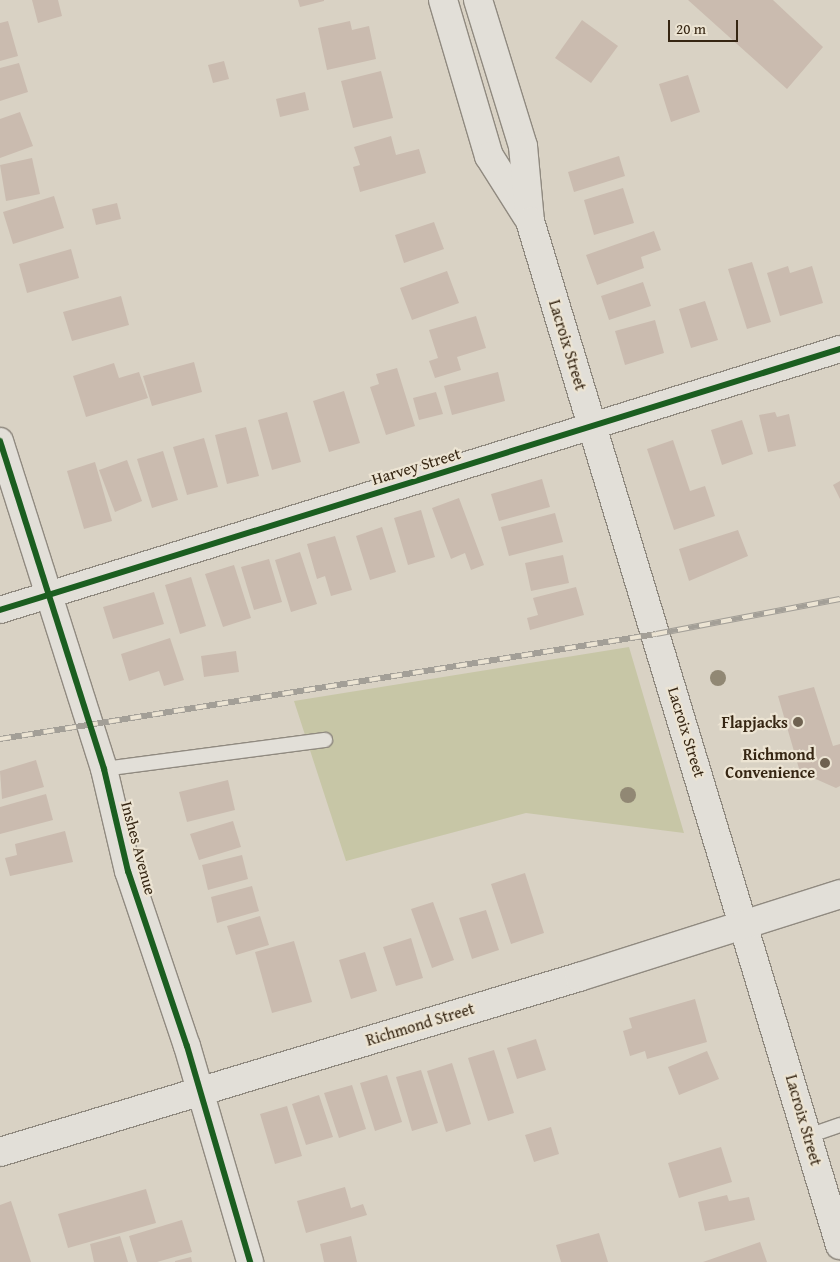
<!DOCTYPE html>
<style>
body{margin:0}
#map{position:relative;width:840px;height:1262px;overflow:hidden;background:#d9d2c4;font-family:"Gentium Book Plus",serif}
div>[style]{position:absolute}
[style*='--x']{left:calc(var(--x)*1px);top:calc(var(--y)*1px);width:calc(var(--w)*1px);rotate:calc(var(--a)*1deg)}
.green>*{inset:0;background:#c7c6a6}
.building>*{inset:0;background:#cabbaf}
.roads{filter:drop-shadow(1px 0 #908a80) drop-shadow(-1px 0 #908a80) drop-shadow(0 1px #908a80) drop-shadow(0 -1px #908a80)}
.lane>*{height:14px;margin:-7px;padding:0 7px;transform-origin:7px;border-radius:7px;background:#e2dfd8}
.street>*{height:26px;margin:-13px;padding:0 13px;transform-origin:13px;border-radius:13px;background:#e2dfd8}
.secondary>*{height:28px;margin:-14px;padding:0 14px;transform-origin:14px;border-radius:14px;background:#e2dfd8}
.rail>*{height:5.5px;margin-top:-2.75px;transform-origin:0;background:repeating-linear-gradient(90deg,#ece4d3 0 11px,#a39f97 0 22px);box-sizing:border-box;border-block:1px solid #a39f97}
.cycleway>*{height:6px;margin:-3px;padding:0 3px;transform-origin:3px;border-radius:3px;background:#1b5e20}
.trees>*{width:16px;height:16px;margin:-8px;border-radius:50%;background:#918874}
.dots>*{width:14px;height:14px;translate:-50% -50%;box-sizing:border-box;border:2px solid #ece4d3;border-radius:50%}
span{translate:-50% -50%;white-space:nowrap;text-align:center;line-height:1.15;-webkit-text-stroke:4.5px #ece4d3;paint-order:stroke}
.street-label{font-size:16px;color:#362613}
.poi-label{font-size:16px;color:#362613;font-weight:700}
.right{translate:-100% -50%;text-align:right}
.scale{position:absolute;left:668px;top:20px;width:70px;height:22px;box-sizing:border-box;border:2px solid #362613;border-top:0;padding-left:6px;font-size:15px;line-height:18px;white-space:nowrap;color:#362613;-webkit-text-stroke:4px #ece4d3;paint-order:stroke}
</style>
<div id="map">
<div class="green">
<div style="clip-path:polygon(629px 647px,684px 833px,526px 813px,346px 861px,294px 701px)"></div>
</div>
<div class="building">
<div style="clip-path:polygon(32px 0,58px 0,62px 16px,38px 23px)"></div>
<div style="clip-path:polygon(298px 0,324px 0,324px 1px,300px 7px)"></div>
<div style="clip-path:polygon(688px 0,773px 0,823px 47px,787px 89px)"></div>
<div style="clip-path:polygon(582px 20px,618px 46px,591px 83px,555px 58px)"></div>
<div style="clip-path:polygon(8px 21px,18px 56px,0 61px,0 23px)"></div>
<div style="clip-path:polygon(350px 21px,352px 30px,369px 26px,376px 59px,327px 70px,318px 28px)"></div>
<div style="clip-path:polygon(224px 61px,229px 79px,213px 83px,208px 65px)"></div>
<div style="clip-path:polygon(19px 63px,28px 92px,0 101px,0 68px)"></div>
<div style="clip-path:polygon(381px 71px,393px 118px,353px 128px,341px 81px)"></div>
<div style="clip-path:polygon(688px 75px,700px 112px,671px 122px,659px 84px)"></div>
<div style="clip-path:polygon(305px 92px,309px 110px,280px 117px,276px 99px)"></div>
<div style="clip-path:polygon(20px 112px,33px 146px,0 158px,0 119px)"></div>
<div style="clip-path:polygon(391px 136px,396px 155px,419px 149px,426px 173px,360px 192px,353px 167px,360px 165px,354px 147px)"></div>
<div style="clip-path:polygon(619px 156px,625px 176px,574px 192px,568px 172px)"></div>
<div style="clip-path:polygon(32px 158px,40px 194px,6px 201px,0 165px)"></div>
<div style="clip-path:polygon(623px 188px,634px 223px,594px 235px,584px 200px)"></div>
<div style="clip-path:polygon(54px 196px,64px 228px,13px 244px,3px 212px)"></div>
<div style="clip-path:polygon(117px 203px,121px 219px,96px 225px,92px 209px)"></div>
<div style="clip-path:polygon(434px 222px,444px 249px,404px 263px,395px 235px)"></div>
<div style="clip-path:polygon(654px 231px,661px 250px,641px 257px,644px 268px,597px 285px,586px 255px)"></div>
<div style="clip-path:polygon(71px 249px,79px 278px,27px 293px,19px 264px)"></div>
<div style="clip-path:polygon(752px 262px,771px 322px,747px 329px,728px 269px)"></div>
<div style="clip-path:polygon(788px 266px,790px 273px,812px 266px,823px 303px,780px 316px,767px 273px)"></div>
<div style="clip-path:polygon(447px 271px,459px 303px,412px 320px,400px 288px)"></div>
<div style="clip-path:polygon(643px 282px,651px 306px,609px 320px,601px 296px)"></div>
<div style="clip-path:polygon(121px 296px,129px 325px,72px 341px,63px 312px)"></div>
<div style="clip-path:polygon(705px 301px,718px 340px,691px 348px,679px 309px)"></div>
<div style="clip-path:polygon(476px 316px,486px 348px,457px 357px,461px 370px,435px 378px,429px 361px,438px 358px,429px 330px)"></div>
<div style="clip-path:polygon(655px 320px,664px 353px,625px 365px,615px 331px)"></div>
<div style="clip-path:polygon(194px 362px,202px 392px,152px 406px,143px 376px)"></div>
<div style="clip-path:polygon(114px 363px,119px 378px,139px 372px,148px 398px,86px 417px,73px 376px)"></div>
<div style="clip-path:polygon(397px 368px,415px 426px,386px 435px,370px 387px,379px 384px,376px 374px)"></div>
<div style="clip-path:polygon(498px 372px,505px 401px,452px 415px,444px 386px)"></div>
<div style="clip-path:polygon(344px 391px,360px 443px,329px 452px,313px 401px)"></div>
<div style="clip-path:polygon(436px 392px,443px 414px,419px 420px,413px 398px)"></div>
<div style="clip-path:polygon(287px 412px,301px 462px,272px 470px,258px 420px)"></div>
<div style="clip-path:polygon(775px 412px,777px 417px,789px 414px,796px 446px,768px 452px,759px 415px)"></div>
<div style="clip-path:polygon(742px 420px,753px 454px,722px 465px,711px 430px)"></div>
<div style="clip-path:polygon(246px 427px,259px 476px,227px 484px,215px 435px)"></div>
<div style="clip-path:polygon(204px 438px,218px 487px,187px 495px,173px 447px)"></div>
<div style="clip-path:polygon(673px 440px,690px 491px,705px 486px,715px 516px,674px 530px,647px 449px)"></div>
<div style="clip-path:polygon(163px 451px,178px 500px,152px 508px,137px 459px)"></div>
<div style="clip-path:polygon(127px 460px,142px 501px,115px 512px,99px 470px)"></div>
<div style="clip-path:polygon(95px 462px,112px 521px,84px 529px,67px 471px)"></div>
<div style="clip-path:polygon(542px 479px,550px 507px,499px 521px,491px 494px)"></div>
<div style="clip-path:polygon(840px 481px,840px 499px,833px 485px)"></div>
<div style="clip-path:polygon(459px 498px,484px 565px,471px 570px,465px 553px,451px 559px,432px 508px)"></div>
<div style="clip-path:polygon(421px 510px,435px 557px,408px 565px,394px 518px)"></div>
<div style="clip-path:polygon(555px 513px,563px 542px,509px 556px,501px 527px)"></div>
<div style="clip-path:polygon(382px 527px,396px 572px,370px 580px,356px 536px)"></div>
<div style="clip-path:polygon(738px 530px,748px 556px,689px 581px,679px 549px)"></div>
<div style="clip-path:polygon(335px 536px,352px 590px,331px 596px,325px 576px,317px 579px,307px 544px)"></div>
<div style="clip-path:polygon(300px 552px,317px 604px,291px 612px,275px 560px)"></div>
<div style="clip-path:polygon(563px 555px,569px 583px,531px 591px,525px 563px)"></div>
<div style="clip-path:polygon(269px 559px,282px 602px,254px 610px,241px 567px)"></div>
<div style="clip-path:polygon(234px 565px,251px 618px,223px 627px,205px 574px)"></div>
<div style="clip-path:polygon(191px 577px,206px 626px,180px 634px,165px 585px)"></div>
<div style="clip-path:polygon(576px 587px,584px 615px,530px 630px,527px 618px,538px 615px,533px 598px)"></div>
<div style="clip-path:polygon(154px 592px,164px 624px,113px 639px,103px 607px)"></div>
<div style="clip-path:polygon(170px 638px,184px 680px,164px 686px,159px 671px,129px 681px,121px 654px)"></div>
<div style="clip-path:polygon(236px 651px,239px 672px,204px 677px,201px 656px)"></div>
<div style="clip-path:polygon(814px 687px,833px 746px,840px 744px,840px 786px,836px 788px,800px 772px,778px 696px)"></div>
<div style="clip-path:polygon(36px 760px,44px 787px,2px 799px,0 771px)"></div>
<div style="clip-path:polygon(228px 780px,235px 810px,187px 822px,179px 792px)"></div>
<div style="clip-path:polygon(46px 794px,53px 820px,0 834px,0 807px)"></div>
<div style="clip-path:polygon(233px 821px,241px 847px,199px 860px,190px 834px)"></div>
<div style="clip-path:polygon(65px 831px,73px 862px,10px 876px,5px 858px,17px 855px,15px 844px)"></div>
<div style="clip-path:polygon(242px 855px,248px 879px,208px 890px,202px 865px)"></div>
<div style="clip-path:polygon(525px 873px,544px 933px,511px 944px,491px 884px)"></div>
<div style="clip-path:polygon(252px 886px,259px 911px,217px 923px,211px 897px)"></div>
<div style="clip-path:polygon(433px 902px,454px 960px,432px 968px,411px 909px)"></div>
<div style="clip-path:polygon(486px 910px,499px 950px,472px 959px,459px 918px)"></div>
<div style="clip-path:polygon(260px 916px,269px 945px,236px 955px,227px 926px)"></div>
<div style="clip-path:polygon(411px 938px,423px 978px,396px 986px,383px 947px)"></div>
<div style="clip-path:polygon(294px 941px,312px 1002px,272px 1013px,255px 952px)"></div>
<div style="clip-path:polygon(365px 952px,377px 991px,351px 999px,339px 960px)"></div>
<div style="clip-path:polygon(695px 999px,707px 1042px,647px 1059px,645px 1051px,630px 1056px,623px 1031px,632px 1028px,629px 1018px)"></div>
<div style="clip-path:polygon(536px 1039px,546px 1070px,517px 1079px,507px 1048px)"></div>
<div style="clip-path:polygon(494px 1050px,514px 1113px,488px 1121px,468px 1058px)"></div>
<div style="clip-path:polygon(707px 1051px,719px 1079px,679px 1095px,668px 1067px)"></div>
<div style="clip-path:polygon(452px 1063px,471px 1124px,446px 1132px,427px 1071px)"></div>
<div style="clip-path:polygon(421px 1070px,438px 1123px,412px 1131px,396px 1077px)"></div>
<div style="clip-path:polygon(387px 1075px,402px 1122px,375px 1131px,360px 1083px)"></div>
<div style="clip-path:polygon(352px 1085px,366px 1129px,339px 1138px,324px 1093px)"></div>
<div style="clip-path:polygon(319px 1095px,333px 1137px,306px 1145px,292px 1104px)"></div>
<div style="clip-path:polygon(287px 1106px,302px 1156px,275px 1164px,260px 1114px)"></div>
<div style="clip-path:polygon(551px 1127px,559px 1154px,534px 1162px,525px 1135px)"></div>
<div style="clip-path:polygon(721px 1147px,732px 1182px,679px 1198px,668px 1163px)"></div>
<div style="clip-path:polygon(345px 1187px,351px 1208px,363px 1204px,367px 1215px,306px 1233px,297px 1201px)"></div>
<div style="clip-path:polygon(146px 1189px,156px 1223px,68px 1248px,58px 1214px)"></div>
<div style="clip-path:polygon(727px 1195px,729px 1201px,749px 1197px,755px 1220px,705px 1231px,698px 1202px)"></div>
<div style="clip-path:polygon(11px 1201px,31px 1262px,0 1262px,0 1205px)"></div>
<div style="clip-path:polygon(182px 1220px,192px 1252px,157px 1262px,137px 1262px,129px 1236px)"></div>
<div style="clip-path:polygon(599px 1233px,608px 1262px,561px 1262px,556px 1245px)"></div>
<div style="clip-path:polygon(120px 1236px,128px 1262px,94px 1262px,90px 1244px)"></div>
<div style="clip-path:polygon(351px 1236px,357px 1262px,324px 1262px,320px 1244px)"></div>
<div style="clip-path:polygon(760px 1242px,767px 1262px,703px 1262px)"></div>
<div style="clip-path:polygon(191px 1257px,192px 1262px,175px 1262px,175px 1261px)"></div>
</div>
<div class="roads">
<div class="lane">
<div style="--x:104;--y:769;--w:223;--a:-7.5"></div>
<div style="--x:808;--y:1136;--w:34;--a:-19"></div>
</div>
<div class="street">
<div style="--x:0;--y:441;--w:344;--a:72.4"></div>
<div style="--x:104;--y:769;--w:105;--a:76.8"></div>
<div style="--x:128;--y:871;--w:185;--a:71.4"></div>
<div style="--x:187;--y:1046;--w:225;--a:73.7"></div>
<div style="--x:0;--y:610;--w:880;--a:-17.26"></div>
</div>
<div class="secondary">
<div style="--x:443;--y:0;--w:163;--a:73.6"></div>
<div style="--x:489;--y:156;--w:71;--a:57.7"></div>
<div style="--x:478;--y:0;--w:153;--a:72.9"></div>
<div style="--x:523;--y:146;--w:75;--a:84.7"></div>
<div style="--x:530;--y:221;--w:1070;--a:73.16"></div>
<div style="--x:0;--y:1152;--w:605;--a:-16.82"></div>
<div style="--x:579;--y:977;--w:274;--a:-17.6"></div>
</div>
</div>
<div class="rail">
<div style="--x:0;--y:739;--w:664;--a:-9.09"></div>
<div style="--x:656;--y:634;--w:187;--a:-10.8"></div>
</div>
<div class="cycleway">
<div style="--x:0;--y:441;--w:344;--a:72.4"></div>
<div style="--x:104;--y:769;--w:105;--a:76.8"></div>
<div style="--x:128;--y:871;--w:185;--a:71.4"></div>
<div style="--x:187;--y:1046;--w:225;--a:73.7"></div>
<div style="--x:0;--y:610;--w:880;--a:-17.26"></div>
</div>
<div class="trees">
<div style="left:718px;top:678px"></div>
<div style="left:628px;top:795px"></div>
</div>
<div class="dots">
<div style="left:798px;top:722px;background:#6f6251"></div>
<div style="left:825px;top:763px;background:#6f6251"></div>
</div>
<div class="street-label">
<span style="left:568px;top:345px;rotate:73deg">Lacroix Street</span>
<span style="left:416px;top:466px;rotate:-17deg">Harvey Street</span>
<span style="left:687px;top:732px;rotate:73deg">Lacroix Street</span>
<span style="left:139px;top:848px;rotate:75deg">Inshes Avenue</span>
<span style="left:420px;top:1024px;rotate:-17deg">Richmond Street</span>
<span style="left:804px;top:1120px;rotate:74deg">Lacroix Street</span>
</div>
<div class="poi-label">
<span class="right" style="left:788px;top:722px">Flapjacks</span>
<span class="right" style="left:815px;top:763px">Richmond<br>Convenience</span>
</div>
<div class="scale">20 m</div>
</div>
